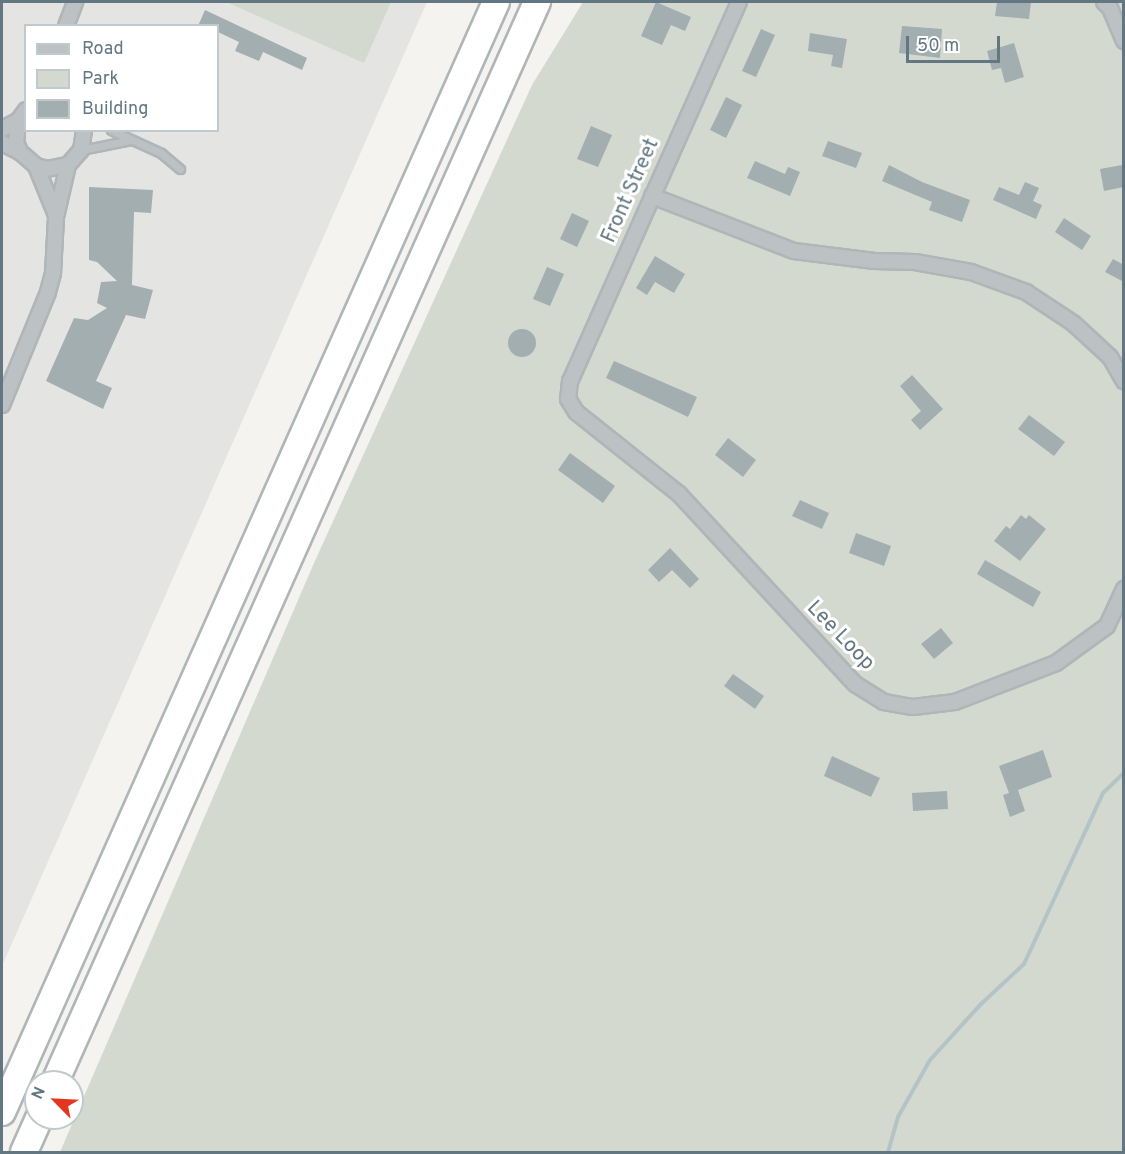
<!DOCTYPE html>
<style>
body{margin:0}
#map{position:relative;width:1125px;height:1154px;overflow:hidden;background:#f4f3ef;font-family:Overpass,sans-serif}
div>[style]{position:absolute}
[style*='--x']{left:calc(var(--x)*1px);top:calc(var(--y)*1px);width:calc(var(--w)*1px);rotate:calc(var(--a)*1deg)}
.built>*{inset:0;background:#e4e5e3}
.green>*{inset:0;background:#d4d9cf}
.stream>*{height:4px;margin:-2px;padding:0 2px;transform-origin:2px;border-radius:2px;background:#b4c3c6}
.building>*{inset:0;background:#a3aeb1}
.round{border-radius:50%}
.roads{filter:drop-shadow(2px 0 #b0b5b7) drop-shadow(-2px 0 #b0b5b7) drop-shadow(0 2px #b0b5b7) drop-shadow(0 -2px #b0b5b7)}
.lane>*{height:7px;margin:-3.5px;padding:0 3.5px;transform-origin:3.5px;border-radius:3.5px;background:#bcc2c4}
.street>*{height:14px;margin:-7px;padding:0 7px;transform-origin:7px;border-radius:7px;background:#bcc2c4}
.highway>*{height:26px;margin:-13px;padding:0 13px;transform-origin:13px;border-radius:13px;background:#fff}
span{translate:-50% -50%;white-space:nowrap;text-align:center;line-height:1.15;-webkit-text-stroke:6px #fff;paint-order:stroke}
.street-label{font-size:21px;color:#627781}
.frame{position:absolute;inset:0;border:3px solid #627781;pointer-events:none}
.legend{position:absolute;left:24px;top:24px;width:195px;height:108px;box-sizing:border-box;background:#fff;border:2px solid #c0c9cd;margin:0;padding:8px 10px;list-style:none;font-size:18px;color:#627781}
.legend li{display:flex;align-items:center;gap:12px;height:30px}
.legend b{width:30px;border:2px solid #c0c9cd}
.north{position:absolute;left:24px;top:1070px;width:60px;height:60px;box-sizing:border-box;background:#fff;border:2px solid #c0c9cd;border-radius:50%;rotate:294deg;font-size:16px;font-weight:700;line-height:24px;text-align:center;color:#627781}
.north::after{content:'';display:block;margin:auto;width:21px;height:27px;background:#e43520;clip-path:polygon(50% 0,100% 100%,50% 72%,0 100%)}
.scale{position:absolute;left:906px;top:36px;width:94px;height:27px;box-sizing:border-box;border:3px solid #627781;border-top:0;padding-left:8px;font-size:18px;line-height:21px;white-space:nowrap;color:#627781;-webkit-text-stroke:4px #fff;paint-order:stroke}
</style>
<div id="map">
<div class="built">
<div style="clip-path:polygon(evenodd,2px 2px,427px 2px,2px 966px,2px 2px,26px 26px,218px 26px,218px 130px,26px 130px,26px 26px)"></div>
</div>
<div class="green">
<div style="clip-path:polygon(226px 2px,391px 2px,364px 63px)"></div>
<div style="clip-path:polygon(583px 2px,1123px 2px,1123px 1152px,60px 1152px,314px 563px,532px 85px)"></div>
</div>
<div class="stream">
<div style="--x:888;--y:1152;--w:36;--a:-74"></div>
<div style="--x:898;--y:1117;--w:65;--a:-60.7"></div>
<div style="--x:930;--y:1060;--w:76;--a:-47.7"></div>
<div style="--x:981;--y:1004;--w:59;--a:-42.9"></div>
<div style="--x:1024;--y:964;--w:188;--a:-65.2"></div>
<div style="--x:1103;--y:793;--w:29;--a:-44"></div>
</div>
<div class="building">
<div style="clip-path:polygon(656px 2px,691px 17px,685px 31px,671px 25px,662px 45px,641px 36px)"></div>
<div style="clip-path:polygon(997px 2px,1031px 2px,1029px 19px,995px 16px)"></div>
<div style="clip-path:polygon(205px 10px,307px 58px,302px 70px,263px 52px,259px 61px,235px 51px,239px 42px,218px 32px,218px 26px,198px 26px)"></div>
<div style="clip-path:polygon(902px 26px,942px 29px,940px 58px,899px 53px)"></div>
<div style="clip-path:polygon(761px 29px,775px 35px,756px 77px,742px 71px)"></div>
<div style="clip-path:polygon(810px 33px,847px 39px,842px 68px,831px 66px,833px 55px,808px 51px)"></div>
<div style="clip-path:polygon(1014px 43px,1024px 77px,1005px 83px,1001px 68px,992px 70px,987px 51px)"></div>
<div style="clip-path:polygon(726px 97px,742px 105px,726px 138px,710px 130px)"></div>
<div style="clip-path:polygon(591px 126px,612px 135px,598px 167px,577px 159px)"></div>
<div style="clip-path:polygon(828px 141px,862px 153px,856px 168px,822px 156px)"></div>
<div style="clip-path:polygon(755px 161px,785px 174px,788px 167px,800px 172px,790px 196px,747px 178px)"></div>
<div style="clip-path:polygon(889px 165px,922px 182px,970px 200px,962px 222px,929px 210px,932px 202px,882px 181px)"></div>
<div style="clip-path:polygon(1122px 165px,1124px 187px,1104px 191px,1100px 169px)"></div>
<div style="clip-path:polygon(1025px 182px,1039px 188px,1033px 201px,1042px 205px,1036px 219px,993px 200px,999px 187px,1019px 195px)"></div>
<div style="clip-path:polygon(89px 187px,153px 190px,151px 213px,134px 212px,132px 285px,153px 290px,145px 319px,126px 315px,96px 381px,112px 388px,103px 409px,46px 381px,74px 318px,88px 320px,107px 308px,97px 303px,101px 282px,117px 281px,97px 262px,89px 260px)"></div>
<div style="clip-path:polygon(572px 213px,589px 221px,577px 247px,560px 239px)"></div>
<div style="clip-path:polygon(1064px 218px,1091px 236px,1082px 250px,1055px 232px)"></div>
<div style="clip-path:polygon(655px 256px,685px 274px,674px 293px,655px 282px,647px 295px,636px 288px)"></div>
<div style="clip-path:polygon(1113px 259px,1124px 265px,1124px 282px,1105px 272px)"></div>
<div style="clip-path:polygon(547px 267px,564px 274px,550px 306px,533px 299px)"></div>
<div class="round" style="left:508px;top:329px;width:28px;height:28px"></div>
<div style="clip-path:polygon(614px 361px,697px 397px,688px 417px,606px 378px)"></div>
<div style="clip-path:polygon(912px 375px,943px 409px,920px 430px,911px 420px,921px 411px,900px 386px)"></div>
<div style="clip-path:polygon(1029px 415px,1065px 442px,1054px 456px,1018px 429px)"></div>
<div style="clip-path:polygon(728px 438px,756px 460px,743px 477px,715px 455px)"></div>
<div style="clip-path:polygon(570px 453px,615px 486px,603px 503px,558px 470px)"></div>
<div style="clip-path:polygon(800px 500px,829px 513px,822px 529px,792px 516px)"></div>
<div style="clip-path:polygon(1021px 515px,1026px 519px,1029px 515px,1046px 529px,1020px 561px,994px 541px,1006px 526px,1010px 529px)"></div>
<div style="clip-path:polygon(856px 533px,891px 546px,884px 566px,849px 553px)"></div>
<div style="clip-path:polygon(670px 548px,699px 579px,690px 588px,672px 570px,659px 582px,648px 570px)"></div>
<div style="clip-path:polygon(985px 560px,1041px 592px,1033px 607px,977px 574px)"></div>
<div style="clip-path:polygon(941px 628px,953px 643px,934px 659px,921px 644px)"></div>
<div style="clip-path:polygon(733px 674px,764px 696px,755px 709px,724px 686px)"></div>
<div style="clip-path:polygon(1043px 750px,1052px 777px,1018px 790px,1025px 811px,1010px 817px,1003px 795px,1009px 793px,999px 766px)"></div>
<div style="clip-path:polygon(832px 756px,880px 778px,871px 797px,824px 776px)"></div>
<div style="clip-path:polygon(947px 791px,948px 809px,913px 811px,912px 793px)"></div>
</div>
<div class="roads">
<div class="lane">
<div style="--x:111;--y:130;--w:55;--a:24.7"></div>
<div style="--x:161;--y:153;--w:25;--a:40"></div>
<div style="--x:81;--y:150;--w:51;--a:-11.3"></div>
</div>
<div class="street">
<div style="--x:739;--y:2;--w:415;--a:114"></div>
<div style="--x:570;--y:381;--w:18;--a:96"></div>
<div style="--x:568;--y:399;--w:15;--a:58"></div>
<div style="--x:576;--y:412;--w:132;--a:38.5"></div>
<div style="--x:679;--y:494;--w:259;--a:47.2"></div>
<div style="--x:855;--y:684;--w:34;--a:32"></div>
<div style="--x:884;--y:702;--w:29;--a:10"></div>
<div style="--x:913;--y:707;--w:42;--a:-6.8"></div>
<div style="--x:955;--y:702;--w:108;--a:-21.1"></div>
<div style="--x:1056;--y:663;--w:63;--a:-36"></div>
<div style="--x:1107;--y:626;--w:41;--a:-65.3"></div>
<div style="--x:1104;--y:2;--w:8;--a:45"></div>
<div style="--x:1110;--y:8;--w:36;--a:67"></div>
<div style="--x:66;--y:26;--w:26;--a:-69"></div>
<div style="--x:26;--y:110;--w:14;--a:126"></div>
<div style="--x:18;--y:121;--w:21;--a:95"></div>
<div style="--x:16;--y:142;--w:11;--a:68"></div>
<div style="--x:20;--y:152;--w:21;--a:41"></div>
<div style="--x:36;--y:166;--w:11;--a:15"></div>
<div style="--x:47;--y:169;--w:21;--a:-11"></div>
<div style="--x:68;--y:165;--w:20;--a:-49"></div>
<div style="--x:81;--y:150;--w:20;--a:-81"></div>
<div style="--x:2;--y:129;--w:18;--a:-27"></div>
<div style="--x:2;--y:143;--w:20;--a:27"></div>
<div style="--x:36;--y:166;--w:53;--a:67.8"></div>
<div style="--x:652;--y:196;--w:152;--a:21.2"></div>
<div style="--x:794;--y:251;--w:81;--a:7.1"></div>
<div style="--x:874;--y:261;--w:41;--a:1.4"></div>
<div style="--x:915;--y:262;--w:57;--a:10.1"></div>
<div style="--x:971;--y:272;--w:59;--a:20"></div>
<div style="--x:1026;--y:292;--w:56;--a:33.4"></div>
<div style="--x:1073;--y:323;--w:50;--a:42.6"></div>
<div style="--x:1110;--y:357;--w:28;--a:60"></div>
<div style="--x:2;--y:405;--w:122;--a:-67.8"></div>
<div style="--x:48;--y:292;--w:20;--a:-75"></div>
<div style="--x:53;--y:273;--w:56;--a:-86.9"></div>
<div style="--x:56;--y:217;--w:53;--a:-77"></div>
</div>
<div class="highway">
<div style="--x:55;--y:1082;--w:1183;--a:-65.95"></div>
<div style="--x:2;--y:1112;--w:1215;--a:-66.01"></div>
<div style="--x:24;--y:1152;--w:37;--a:-66"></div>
</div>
</div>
<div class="street-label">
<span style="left:631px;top:191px;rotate:-66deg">Front Street</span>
<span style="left:840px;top:636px;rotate:46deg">Lee Loop</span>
</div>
<div class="frame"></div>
<ul class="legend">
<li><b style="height:8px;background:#bcc2c4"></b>Road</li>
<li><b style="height:16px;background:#d4d9cf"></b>Park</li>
<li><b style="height:16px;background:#a3aeb1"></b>Building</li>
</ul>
<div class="north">N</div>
<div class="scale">50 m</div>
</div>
